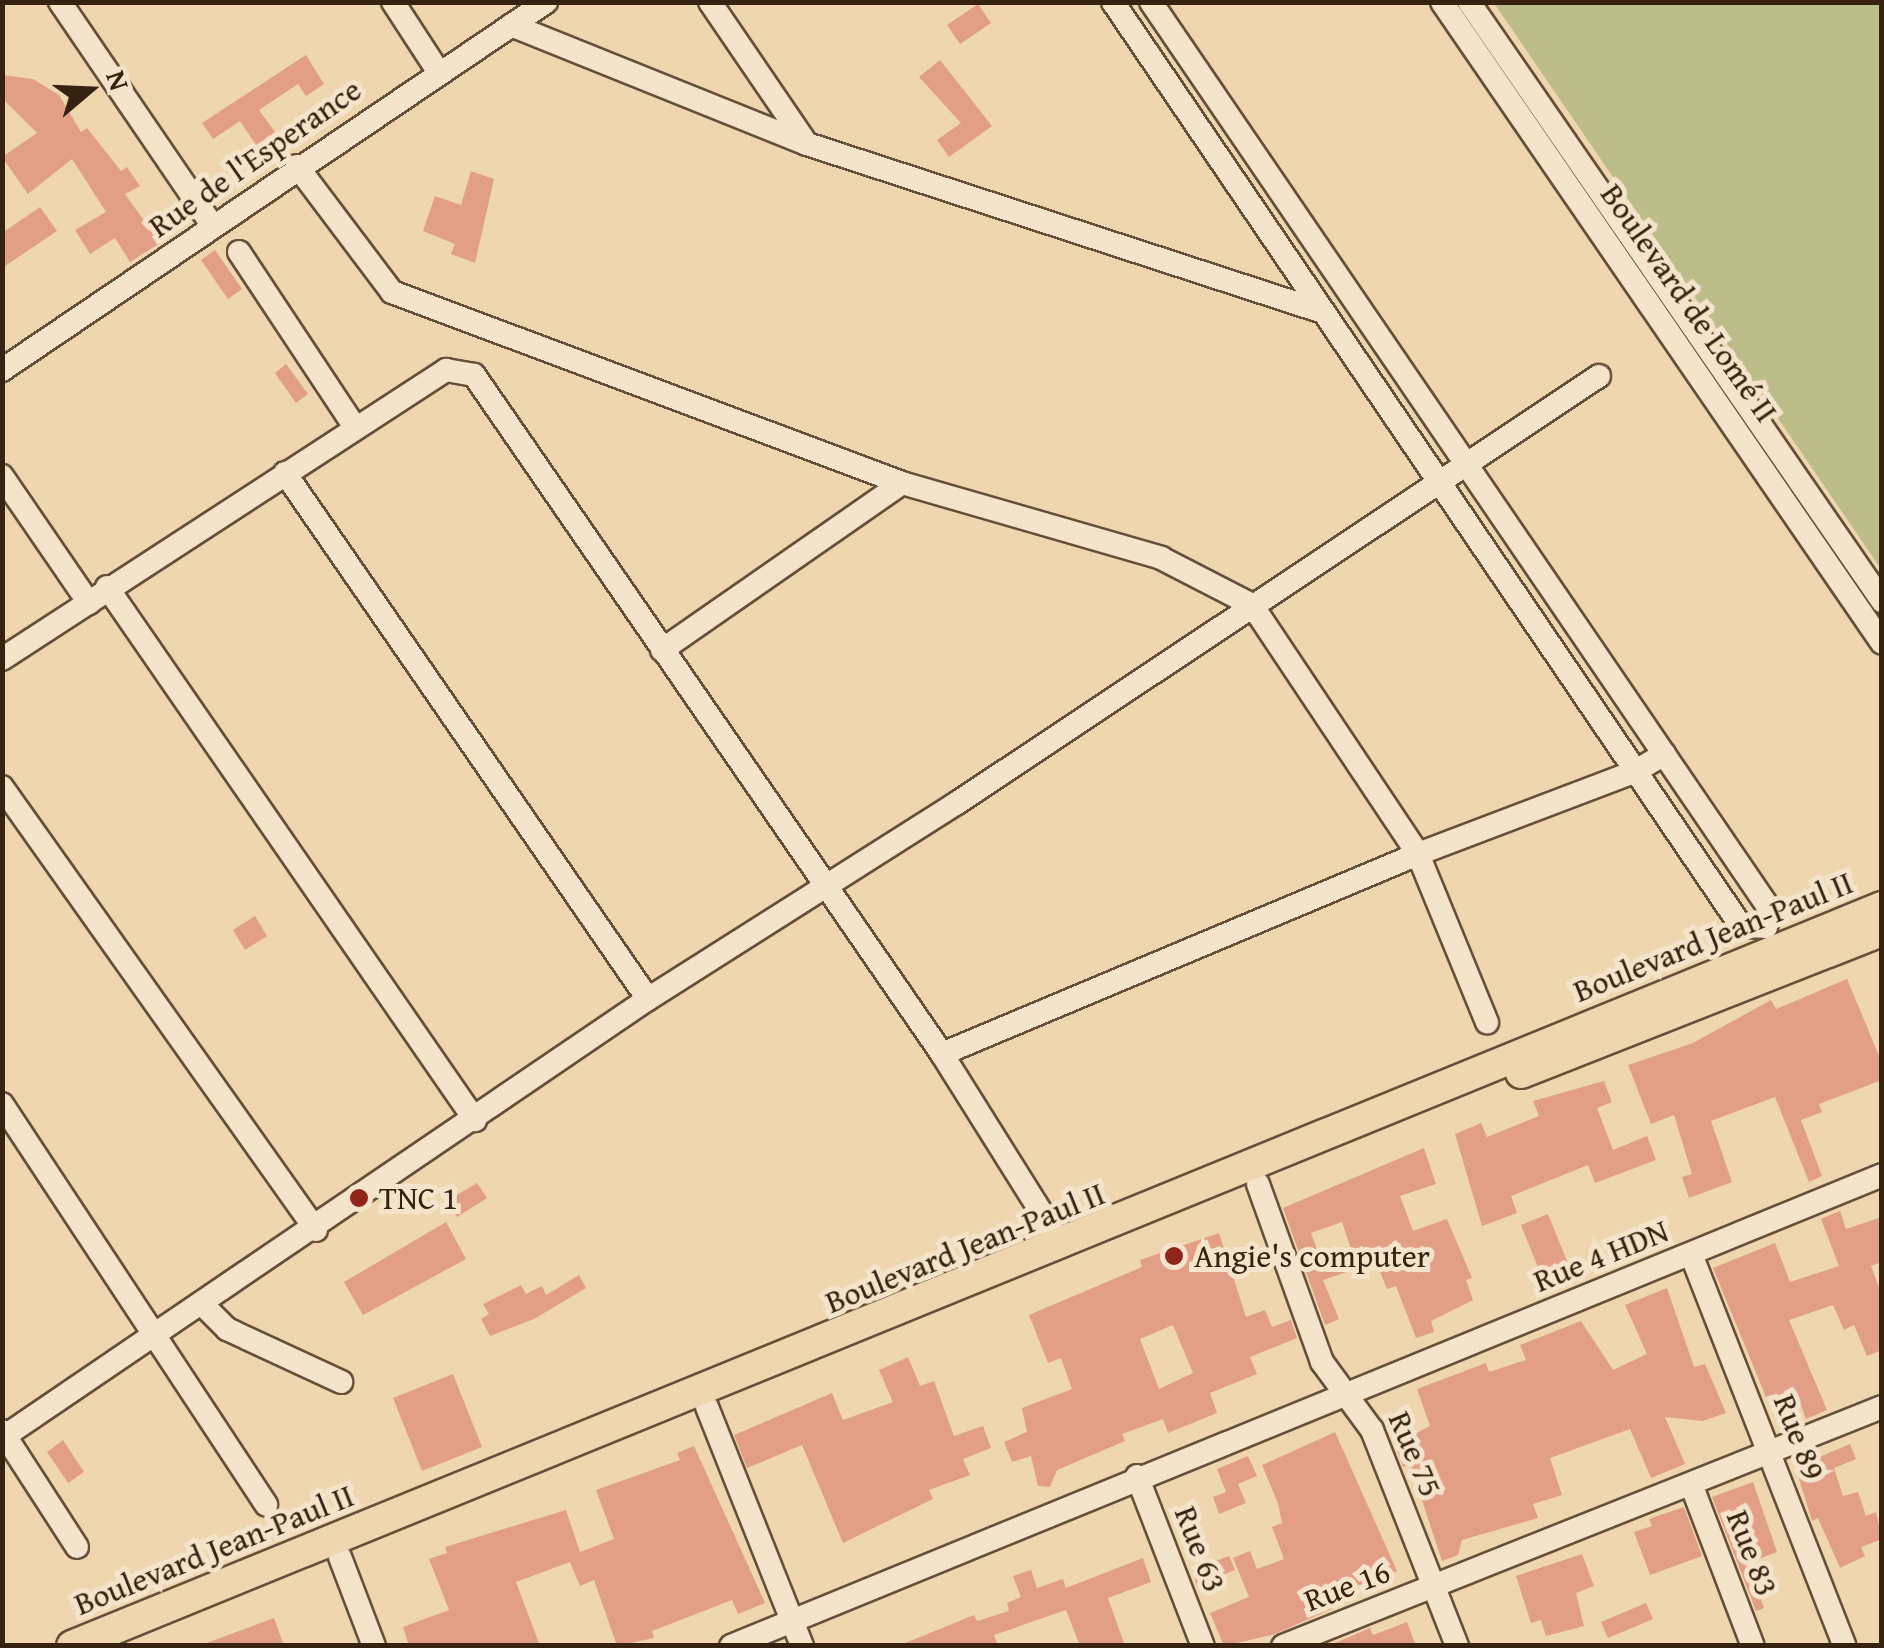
<!DOCTYPE html>
<meta charset="utf-8">
<style>
body{margin:0}
#map{position:relative;width:1884px;height:1648px;overflow:hidden;background:#eed6af;font-family:"Gentium Book Plus",serif}
div>[style]{position:absolute}
[style*='--x']{left:calc(var(--x)*1px);top:calc(var(--y)*1px);width:calc(var(--w)*1px);rotate:calc(var(--a)*1deg)}
.green>*{inset:0;background:#bcbd88}
.building>*{inset:0;background:#e39f86}
.roads{filter:drop-shadow(2px 0 #654f38) drop-shadow(-2px 0 #654f38) drop-shadow(0 2px #654f38) drop-shadow(0 -2px #654f38)}
.minor>*{height:22px;margin:-11px;padding:0 11px;transform-origin:11px;border-radius:11px;background:#f4e4cb}
.major>*{height:30px;margin:-15px;padding:0 15px;transform-origin:15px;border-radius:15px;background:#eed6af}
.dots>*{width:28px;height:28px;translate:-50% -50%;box-sizing:border-box;border:5px solid #f4e4cb;border-radius:50%}
span{translate:-50% -50%;white-space:nowrap;text-align:center;line-height:1.15;-webkit-text-stroke:10px #f4e4cb;paint-order:stroke}
.street-label{font-size:32px;color:#372211}
.poi-label{font-size:32px;color:#372211}
.left{translate:0 -50%;text-align:left}
.frame{position:absolute;inset:0;border:5px solid #372211;pointer-events:none}
.north{position:absolute;left:40px;top:40px;width:100px;height:100px;-webkit-text-stroke:8px #f4e4cb;paint-order:stroke;rotate:71deg;font-size:28px;font-weight:700;line-height:40px;text-align:center;color:#372211}
.north::after{content:'';display:block;margin:auto;width:35px;height:45px;background:#372211;clip-path:polygon(50% 0,100% 100%,50% 72%,0 100%)}
</style>
<div id="map">
<div class="green">
<div style="clip-path:polygon(1494px 3px,1881px 3px,1881px 569px)"></div>
</div>
<div class="building">
<div style="clip-path:polygon(978px 4px,991px 23px,960px 44px,947px 25px)"></div>
<div style="clip-path:polygon(306px 55px,324px 84px,306px 96px,298px 84px,259px 110px,275px 132px,256px 145px,240px 121px,213px 139px,202px 123px)"></div>
<div style="clip-path:polygon(940px 60px,992px 126px,949px 157px,937px 140px,961px 123px,919px 77px)"></div>
<div style="clip-path:polygon(2px 75px,33px 79px,59px 95px,81px 132px,87px 128px,121px 171px,127px 167px,140px 186px,125px 194px,160px 243px,130px 262px,115px 238px,90px 254px,75px 230px,106px 212px,72px 159px,28px 194px,2px 157px,37px 133px,2px 98px)"></div>
<div style="clip-path:polygon(471px 171px,494px 179px,475px 263px,451px 254px,455px 244px,423px 231px,435px 196px,461px 205px)"></div>
<div style="clip-path:polygon(40px 207px,57px 231px,2px 268px,2px 233px)"></div>
<div style="clip-path:polygon(215px 250px,242px 289px,228px 299px,201px 260px)"></div>
<div style="clip-path:polygon(286px 364px,308px 394px,296px 403px,275px 373px)"></div>
<div style="clip-path:polygon(255px 916px,267px 936px,245px 950px,233px 930px)"></div>
<div style="clip-path:polygon(1847px 979px,1882px 1063px,1882px 1080px,1819px 1104px,1822px 1112px,1801px 1120px,1822px 1176px,1809px 1182px,1775px 1097px,1711px 1121px,1732px 1182px,1689px 1198px,1682px 1177px,1692px 1174px,1674px 1115px,1651px 1124px,1628px 1065px,1693px 1043px,1771px 1000px,1776px 1009px)"></div>
<div style="clip-path:polygon(1604px 1081px,1612px 1102px,1597px 1108px,1613px 1150px,1647px 1136px,1656px 1160px,1595px 1183px,1588px 1165px,1511px 1196px,1517px 1213px,1482px 1226px,1455px 1134px,1481px 1123px,1487px 1137px,1539px 1116px,1533px 1101px)"></div>
<div style="clip-path:polygon(evenodd,1424px 1148px,1436px 1184px,1400px 1196px,1413px 1231px,1447px 1219px,1472px 1278px,1466px 1280px,1473px 1300px,1431px 1321px,1434px 1332px,1416px 1338px,1396px 1286px,1387px 1289px,1376px 1262px,1323px 1280px,1339px 1319px,1325px 1325px,1283px 1208px,1424px 1148px,1342px 1222px,1351px 1249px,1321px 1260px,1311px 1233px,1342px 1222px)"></div>
<div style="clip-path:polygon(477px 1183px,487px 1198px,457px 1217px,447px 1201px)"></div>
<div style="clip-path:polygon(1840px 1211px,1846px 1229px,1882px 1217px,1882px 1262px,1871px 1266px,1882px 1295px,1882px 1350px,1867px 1356px,1854px 1325px,1844px 1330px,1833px 1305px,1789px 1320px,1827px 1410px,1806px 1419px,1797px 1395px,1775px 1403px,1772px 1395px,1766px 1397px,1713px 1268px,1775px 1243px,1790px 1282px,1839px 1266px,1821px 1219px)"></div>
<div style="clip-path:polygon(1548px 1214px,1573px 1276px,1546px 1287px,1521px 1225px)"></div>
<div style="clip-path:polygon(446px 1222px,466px 1259px,363px 1315px,344px 1282px)"></div>
<div style="clip-path:polygon(evenodd,1219px 1233px,1246px 1317px,1265px 1310px,1272px 1327px,1291px 1320px,1297px 1338px,1250px 1357px,1257px 1374px,1210px 1393px,1217px 1413px,1168px 1433px,1163px 1419px,1122px 1434px,1125px 1441px,1057px 1470px,1050px 1487px,1038px 1486px,1031px 1456px,1012px 1462px,1004px 1442px,1027px 1432px,1022px 1408px,1072px 1389px,1061px 1358px,1048px 1363px,1029px 1315px,1142px 1267px,1140px 1260px,1219px 1233px,1173px 1325px,1193px 1373px,1159px 1389px,1140px 1339px,1173px 1325px)"></div>
<div style="clip-path:polygon(579px 1275px,586px 1288px,534px 1319px,490px 1336px,481px 1319px,489px 1314px,483px 1304px,521px 1285px,526px 1294px,542px 1286px,546px 1295px)"></div>
<div style="clip-path:polygon(1667px 1288px,1694px 1367px,1705px 1364px,1726px 1413px,1703px 1421px,1665px 1417px,1685px 1464px,1651px 1478px,1630px 1429px,1550px 1458px,1562px 1495px,1533px 1504px,1538px 1518px,1462px 1540px,1458px 1555px,1442px 1561px,1410px 1464px,1403px 1467px,1395px 1444px,1430px 1426px,1417px 1389px,1486px 1363px,1489px 1372px,1526px 1360px,1520px 1345px,1581px 1321px,1613px 1370px,1647px 1354px,1625px 1305px)"></div>
<div style="clip-path:polygon(908px 1357px,920px 1386px,934px 1381px,954px 1436px,983px 1426px,991px 1448px,963px 1459px,970px 1475px,929px 1490px,933px 1499px,843px 1543px,802px 1445px,747px 1468px,734px 1435px,832px 1393px,843px 1420px,893px 1402px,879px 1370px)"></div>
<div style="clip-path:polygon(453px 1374px,482px 1447px,422px 1471px,393px 1398px)"></div>
<div style="clip-path:polygon(1335px 1432px,1397px 1571px,1348px 1589px,1352px 1600px,1275px 1634px,1224px 1646px,1210px 1613px,1249px 1597px,1233px 1558px,1250px 1551px,1257px 1569px,1284px 1559px,1272px 1527px,1282px 1523px,1278px 1503px,1262px 1465px)"></div>
<div style="clip-path:polygon(63px 1440px,84px 1472px,68px 1483px,47px 1452px)"></div>
<div style="clip-path:polygon(1850px 1444px,1856px 1459px,1834px 1468px,1843px 1496px,1858px 1492px,1866px 1516px,1876px 1512px,1882px 1539px,1861px 1547px,1865px 1556px,1840px 1568px,1818px 1518px,1812px 1521px,1793px 1459px,1810px 1452px,1812px 1460px)"></div>
<div style="clip-path:polygon(694px 1446px,765px 1603px,738px 1614px,732px 1600px,652px 1631px,654px 1638px,617px 1646px,594px 1580px,580px 1586px,570px 1562px,516px 1582px,540px 1646px,409px 1646px,403px 1627px,449px 1610px,429px 1559px,447px 1553px,445px 1547px,566px 1510px,580px 1552px,614px 1539px,596px 1490px,680px 1460px,677px 1453px)"></div>
<div style="clip-path:polygon(1248px 1456px,1257px 1476px,1238px 1484px,1246px 1503px,1219px 1514px,1213px 1497px,1226px 1492px,1217px 1469px)"></div>
<div style="clip-path:polygon(1753px 1482px,1777px 1552px,1748px 1563px,1764px 1608px,1756px 1611px,1712px 1497px)"></div>
<div style="clip-path:polygon(1684px 1507px,1702px 1556px,1650px 1575px,1634px 1532px,1652px 1526px,1649px 1519px)"></div>
<div style="clip-path:polygon(1582px 1554px,1594px 1586px,1576px 1593px,1584px 1626px,1546px 1636px,1541px 1620px,1531px 1623px,1516px 1576px)"></div>
<div style="clip-path:polygon(1229px 1556px,1235px 1570px,1197px 1585px,1192px 1570px)"></div>
<div style="clip-path:polygon(1143px 1558px,1151px 1582px,1108px 1598px,1125px 1646px,1080px 1646px,1066px 1610px,994px 1635px,998px 1646px,898px 1646px,974px 1615px,977px 1621px,1009px 1611px,1007px 1603px,1021px 1597px,1013px 1576px,1031px 1570px,1037px 1588px,1063px 1579px,1066px 1588px)"></div>
<div style="clip-path:polygon(1646px 1603px,1653px 1619px,1608px 1638px,1601px 1622px)"></div>
<div style="clip-path:polygon(274px 1618px,284px 1646px,205px 1646px,204px 1644px)"></div>
<div style="clip-path:polygon(1407px 1622px,1416px 1646px,1328px 1646px,1370px 1628px,1373px 1635px)"></div>
</div>
<div class="roads">
<div class="minor">
<div style="--x:60;--y:2;--w:271;--a:55.7"></div>
<div style="--x:393;--y:2;--w:82;--a:56.9"></div>
<div style="--x:710;--y:2;--w:172;--a:55.7"></div>
<div style="--x:1113;--y:2;--w:1117;--a:55.8"></div>
<div style="--x:1741;--y:926;--w:25;--a:2"></div>
<div style="--x:1766;--y:927;--w:17;--a:-73"></div>
<div style="--x:1771;--y:911;--w:1100;--a:-124.3"></div>
<div style="--x:1442;--y:2;--w:777;--a:55.53"></div>
<div style="--x:1469;--y:2;--w:728;--a:55.41"></div>
<div style="--x:511;--y:25;--w:319;--a:21.9"></div>
<div style="--x:807;--y:144;--w:543;--a:18.03"></div>
<div style="--x:297;--y:166;--w:158;--a:53"></div>
<div style="--x:392;--y:292;--w:545;--a:20.53"></div>
<div style="--x:902;--y:483;--w:270;--a:16.1"></div>
<div style="--x:1161;--y:558;--w:102;--a:27.3"></div>
<div style="--x:1252;--y:605;--w:299;--a:56.3"></div>
<div style="--x:1418;--y:854;--w:182;--a:67.7"></div>
<div style="--x:239;--y:252;--w:209;--a:56.5"></div>
<div style="--x:2;--y:370;--w:657;--a:-34.08"></div>
<div style="--x:285;--y:473;--w:639;--a:55.39"></div>
<div style="--x:2;--y:476;--w:154;--a:55.6"></div>
<div style="--x:107;--y:587;--w:648;--a:55.38"></div>
<div style="--x:662;--y:650;--w:292;--a:-34.8"></div>
<div style="--x:2;--y:659;--w:530;--a:-33.06"></div>
<div style="--x:446;--y:370;--w:28;--a:10"></div>
<div style="--x:474;--y:375;--w:825;--a:55.42"></div>
<div style="--x:942;--y:1054;--w:226;--a:57.9"></div>
<div style="--x:2;--y:787;--w:543;--a:54.67"></div>
<div style="--x:942;--y:1054;--w:516;--a:-22.79"></div>
<div style="--x:1418;--y:854;--w:233;--a:-20.8"></div>
<div style="--x:1636;--y:771;--w:33;--a:-31"></div>
<div style="--x:2;--y:1104;--w:480;--a:56.6"></div>
<div style="--x:1258;--y:1184;--w:189;--a:70.2"></div>
<div style="--x:1322;--y:1362;--w:84;--a:53.7"></div>
<div style="--x:1372;--y:1430;--w:232;--a:68.5"></div>
<div style="--x:1691;--y:1254;--w:421;--a:68.6"></div>
<div style="--x:204;--y:1306;--w:33;--a:45"></div>
<div style="--x:227;--y:1329;--w:126;--a:24.9"></div>
<div style="--x:707;--y:1407;--w:257;--a:68.3"></div>
<div style="--x:2;--y:1431;--w:138;--a:57.1"></div>
<div style="--x:2;--y:1438;--w:781;--a:-34.2"></div>
<div style="--x:648;--y:999;--w:366;--a:-32.4"></div>
<div style="--x:957;--y:803;--w:771;--a:-33.63"></div>
<div style="--x:1137;--y:1476;--w:182;--a:68.8"></div>
<div style="--x:1691;--y:1484;--w:173;--a:69.1"></div>
<div style="--x:340;--y:1557;--w:95;--a:69.1"></div>
<div style="--x:731;--y:1646;--w:1244;--a:-22.25"></div>
<div style="--x:1283;--y:1646;--w:645;--a:-21.75"></div>
</div>
<div class="major">
<div style="--x:1521;--y:1073;--w:388;--a:-21.5"></div>
<div style="--x:72;--y:1646;--w:1955;--a:-22.21"></div>
</div>
</div>
<div class="dots">
<div style="left:359px;top:1198px;background:#8f2418"></div>
<div style="left:1174px;top:1256px;background:#8f2418"></div>
</div>
<div class="street-label">
<span style="left:255px;top:158px;rotate:-35deg">Rue de l'Esperance</span>
<span style="left:1689px;top:303px;rotate:55deg">Boulevard de Lomé II</span>
<span style="left:1713px;top:937px;rotate:-22deg">Boulevard Jean-Paul II</span>
<span style="left:965px;top:1248px;rotate:-22deg">Boulevard Jean-Paul II</span>
<span style="left:1601px;top:1256px;rotate:-22deg">Rue 4 HDN</span>
<span style="left:1799px;top:1437px;rotate:69deg">Rue 89</span>
<span style="left:1415px;top:1454px;rotate:67deg">Rue 75</span>
<span style="left:1200px;top:1549px;rotate:69deg">Rue 63</span>
<span style="left:214px;top:1550px;rotate:-22deg">Boulevard Jean-Paul II</span>
<span style="left:1752px;top:1553px;rotate:69deg">Rue 83</span>
<span style="left:1347px;top:1586px;rotate:-21deg">Rue 16</span>
</div>
<div class="poi-label">
<span class="left" style="left:379px;top:1198px">TNC 1</span>
<span class="left" style="left:1194px;top:1256px">Angie's computer</span>
</div>
<div class="frame"></div>
<div class="north">N</div>
</div>
